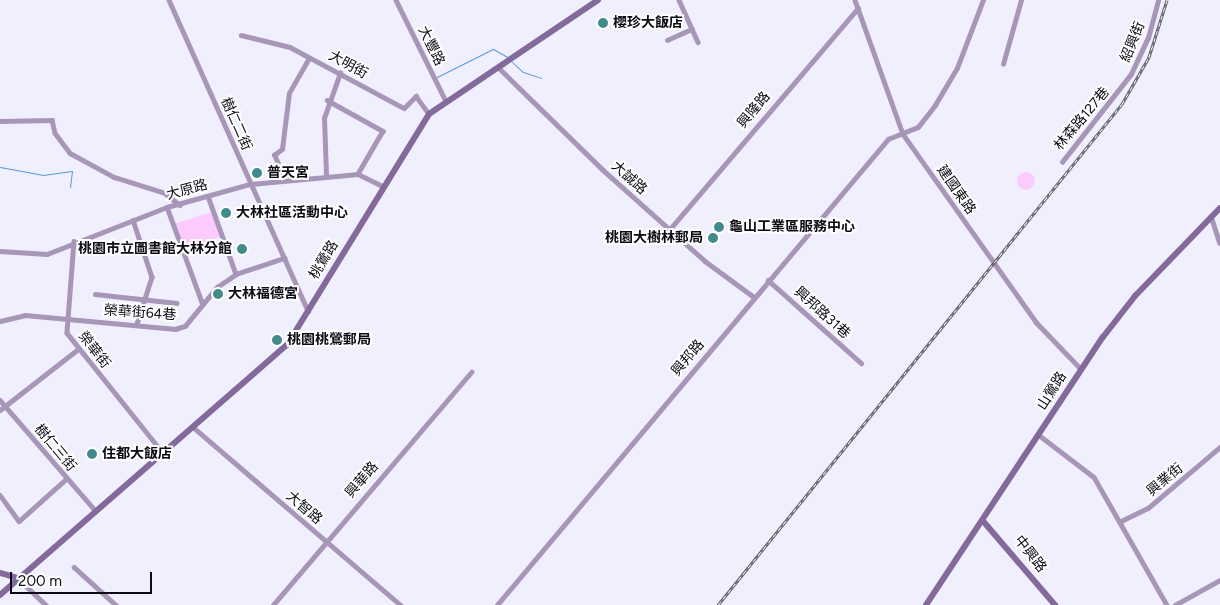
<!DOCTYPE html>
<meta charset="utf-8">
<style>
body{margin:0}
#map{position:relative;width:1220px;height:605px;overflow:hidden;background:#f0effd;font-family:Figtree,"Noto Sans TC",sans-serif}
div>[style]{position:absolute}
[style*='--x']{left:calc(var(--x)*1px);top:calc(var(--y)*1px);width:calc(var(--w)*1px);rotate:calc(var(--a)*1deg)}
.green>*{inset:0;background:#fdcafd}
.round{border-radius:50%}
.stream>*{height:1px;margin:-0.5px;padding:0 0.5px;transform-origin:0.5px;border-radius:0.5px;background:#5b97d9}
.street>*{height:4.5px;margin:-2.25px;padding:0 2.25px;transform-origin:2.25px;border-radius:2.25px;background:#a796b8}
.secondary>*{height:6px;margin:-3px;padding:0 3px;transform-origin:3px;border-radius:3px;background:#836a9b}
.rail>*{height:3px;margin-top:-1.5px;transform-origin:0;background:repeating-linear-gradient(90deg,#fefefe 0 4px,#5f5d69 0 8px);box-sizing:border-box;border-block:1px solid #5f5d69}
.dots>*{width:14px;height:14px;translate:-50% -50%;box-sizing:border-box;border:2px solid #fefefe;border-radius:50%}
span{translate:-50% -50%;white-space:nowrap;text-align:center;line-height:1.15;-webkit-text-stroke:4px #fefefe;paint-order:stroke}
.poi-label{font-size:14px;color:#0c0a15;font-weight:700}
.left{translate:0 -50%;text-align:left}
.right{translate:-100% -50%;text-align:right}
.street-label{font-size:14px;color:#0c0a15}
.scale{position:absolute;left:10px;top:572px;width:142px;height:22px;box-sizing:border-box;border:2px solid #0c0a15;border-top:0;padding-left:6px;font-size:15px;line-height:18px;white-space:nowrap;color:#0c0a15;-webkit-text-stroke:4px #fefefe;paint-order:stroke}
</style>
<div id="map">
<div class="green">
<div class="round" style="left:1017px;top:172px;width:18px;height:18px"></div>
<div style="clip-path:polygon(212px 212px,222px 236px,184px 250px,174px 224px)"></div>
</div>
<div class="stream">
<div style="--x:511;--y:61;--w:16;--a:43"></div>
<div style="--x:523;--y:72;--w:19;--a:18"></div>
<div style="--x:437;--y:77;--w:63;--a:-26.6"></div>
<div style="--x:493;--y:49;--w:18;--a:29"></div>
<div style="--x:0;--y:167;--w:44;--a:10.5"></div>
<div style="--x:43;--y:175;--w:29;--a:-8"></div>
<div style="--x:72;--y:171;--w:16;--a:97"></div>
</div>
<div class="street">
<div style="--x:169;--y:0;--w:341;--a:65.9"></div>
<div style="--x:396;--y:0;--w:113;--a:63.7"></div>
<div style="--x:679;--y:0;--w:46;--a:65.7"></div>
<div style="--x:855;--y:0;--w:142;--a:70.3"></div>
<div style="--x:903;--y:134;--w:230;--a:54.7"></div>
<div style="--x:1036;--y:322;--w:65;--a:46.2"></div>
<div style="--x:241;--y:35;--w:50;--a:13.8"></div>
<div style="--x:290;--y:47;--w:129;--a:28.2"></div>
<div style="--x:404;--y:108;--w:17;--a:-45"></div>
<div style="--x:416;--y:96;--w:22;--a:54"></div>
<div style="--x:667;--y:40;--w:27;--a:-24"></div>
<div style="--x:1003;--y:64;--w:66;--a:-74.3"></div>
<div style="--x:498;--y:67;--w:147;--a:44.4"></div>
<div style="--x:603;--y:170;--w:137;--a:41.7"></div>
<div style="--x:705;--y:261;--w:61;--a:36.3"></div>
<div style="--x:327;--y:100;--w:64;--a:29"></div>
<div style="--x:383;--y:131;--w:50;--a:120.2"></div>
<div style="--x:0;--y:121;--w:52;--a:-1.1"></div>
<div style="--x:52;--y:120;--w:13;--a:77"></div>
<div style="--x:55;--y:133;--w:25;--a:53"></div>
<div style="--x:70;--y:153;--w:50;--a:28.6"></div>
<div style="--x:114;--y:177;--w:53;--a:17.4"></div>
<div style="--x:165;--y:193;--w:19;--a:39"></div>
<div style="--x:1062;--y:162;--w:112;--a:-51.9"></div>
<div style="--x:1131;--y:74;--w:40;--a:-65"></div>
<div style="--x:1148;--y:38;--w:39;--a:-75"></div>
<div style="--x:326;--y:175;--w:57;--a:-92"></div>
<div style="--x:324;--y:118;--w:48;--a:-70.4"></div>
<div style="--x:284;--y:178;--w:25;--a:-113"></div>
<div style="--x:274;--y:155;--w:10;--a:-37"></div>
<div style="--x:282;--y:149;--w:56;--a:-82.9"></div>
<div style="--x:289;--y:93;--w:40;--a:-60.3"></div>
<div style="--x:208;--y:196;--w:83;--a:70.3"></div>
<div style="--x:167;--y:207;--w:104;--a:69.8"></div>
<div style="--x:1211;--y:216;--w:28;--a:72"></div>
<div style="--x:133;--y:220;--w:60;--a:71.6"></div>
<div style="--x:152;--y:277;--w:49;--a:107.7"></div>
<div style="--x:670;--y:229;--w:290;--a:-49.6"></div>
<div style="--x:74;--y:241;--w:92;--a:94.4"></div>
<div style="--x:67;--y:333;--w:154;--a:51.3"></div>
<div style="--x:0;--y:251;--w:47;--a:3.7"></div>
<div style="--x:47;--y:254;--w:129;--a:-21.4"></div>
<div style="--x:167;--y:207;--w:86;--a:-15.5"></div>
<div style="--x:250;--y:184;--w:108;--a:-5.3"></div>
<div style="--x:358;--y:174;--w:28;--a:26"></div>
<div style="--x:768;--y:280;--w:125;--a:41.7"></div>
<div style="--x:95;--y:294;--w:82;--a:6.3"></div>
<div style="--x:0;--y:321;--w:26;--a:-13"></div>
<div style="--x:25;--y:315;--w:151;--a:5.3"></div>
<div style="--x:175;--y:329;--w:10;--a:-17"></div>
<div style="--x:185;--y:326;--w:50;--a:-50.6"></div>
<div style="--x:217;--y:287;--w:23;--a:-34"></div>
<div style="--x:236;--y:274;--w:51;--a:-18.4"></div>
<div style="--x:0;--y:400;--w:145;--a:49.2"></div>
<div style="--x:0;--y:410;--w:99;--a:-38"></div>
<div style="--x:193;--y:427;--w:274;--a:40.6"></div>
<div style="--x:1039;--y:435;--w:69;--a:37.4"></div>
<div style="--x:1094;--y:477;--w:147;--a:60.3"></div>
<div style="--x:0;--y:495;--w:32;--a:54"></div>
<div style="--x:19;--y:521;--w:63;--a:-41.8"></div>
<div style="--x:1119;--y:522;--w:32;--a:-26"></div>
<div style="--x:1148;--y:508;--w:94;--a:-40.3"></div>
<div style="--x:74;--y:567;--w:57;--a:42.1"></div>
<div style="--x:18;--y:578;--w:39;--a:44"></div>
<div style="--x:273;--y:605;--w:306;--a:-49.6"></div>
<div style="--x:497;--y:605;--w:608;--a:-50"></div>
<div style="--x:888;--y:139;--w:32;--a:-22"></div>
<div style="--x:918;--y:127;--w:28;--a:-52"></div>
<div style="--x:935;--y:105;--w:43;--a:-59.3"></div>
<div style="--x:957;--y:68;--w:73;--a:-69.1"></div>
<div style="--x:1175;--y:605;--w:51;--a:-29.1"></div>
</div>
<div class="secondary">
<div style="--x:983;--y:521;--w:111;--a:49.4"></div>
<div style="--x:0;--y:573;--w:18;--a:16"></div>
<div style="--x:0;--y:595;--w:381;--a:-41.1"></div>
<div style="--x:287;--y:345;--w:271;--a:-58.4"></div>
<div style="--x:429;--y:114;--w:204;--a:-34"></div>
<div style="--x:926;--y:605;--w:321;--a:-56.6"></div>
<div style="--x:1103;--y:337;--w:52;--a:-52"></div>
<div style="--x:1135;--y:296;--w:122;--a:-46"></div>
</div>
<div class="rail">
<div style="--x:718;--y:605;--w:644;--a:-51.12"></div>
<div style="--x:1122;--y:104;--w:54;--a:-60.1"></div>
<div style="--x:1149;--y:57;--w:60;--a:-72.5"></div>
</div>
<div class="dots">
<div style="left:603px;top:23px;background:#428a8b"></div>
<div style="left:257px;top:173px;background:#428a8b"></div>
<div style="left:226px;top:213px;background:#428a8b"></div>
<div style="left:719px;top:227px;background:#428a8b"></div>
<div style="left:713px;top:238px;background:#428a8b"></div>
<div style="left:242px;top:249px;background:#428a8b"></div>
<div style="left:218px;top:294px;background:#428a8b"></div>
<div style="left:277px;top:340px;background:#428a8b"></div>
<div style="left:92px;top:454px;background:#428a8b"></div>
</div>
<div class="poi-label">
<span class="left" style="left:613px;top:23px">櫻珍大飯店</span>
<span class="left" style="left:267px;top:173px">普天宮</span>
<span class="left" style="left:236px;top:213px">大林社區活動中心</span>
<span class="left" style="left:729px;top:227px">龜山工業區服務中心</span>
<span class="right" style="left:703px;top:238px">桃園大樹林郵局</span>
<span class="right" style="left:232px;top:249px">桃園市立圖書館大林分館</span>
<span class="left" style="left:228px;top:294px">大林福德宮</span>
<span class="left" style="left:287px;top:340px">桃園桃鶯郵局</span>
<span class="left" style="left:102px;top:454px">住都大飯店</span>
</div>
<div class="street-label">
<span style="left:1133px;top:42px;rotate:-68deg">紹興街</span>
<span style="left:431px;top:46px;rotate:64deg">大豐路</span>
<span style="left:348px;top:65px;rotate:29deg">大明街</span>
<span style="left:754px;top:110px;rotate:-50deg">興隆路</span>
<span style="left:1082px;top:119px;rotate:-50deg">林森路127巷</span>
<span style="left:236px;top:124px;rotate:66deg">樹仁二街</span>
<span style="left:629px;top:178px;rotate:42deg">大誠路</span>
<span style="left:187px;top:190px;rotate:-15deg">大原路</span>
<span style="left:956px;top:190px;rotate:55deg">建國東路</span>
<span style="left:324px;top:260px;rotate:-59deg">桃鶯路</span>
<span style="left:140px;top:313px;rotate:4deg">榮華街64巷</span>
<span style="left:822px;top:313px;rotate:42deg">興邦路31巷</span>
<span style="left:94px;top:350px;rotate:52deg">榮華街</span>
<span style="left:688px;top:358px;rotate:-50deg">興邦路</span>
<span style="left:1052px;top:391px;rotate:-58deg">山鶯路</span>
<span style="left:55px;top:448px;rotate:50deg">樹仁三街</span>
<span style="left:362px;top:480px;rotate:-49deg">興華路</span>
<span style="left:1165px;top:480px;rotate:-40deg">興業街</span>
<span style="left:304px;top:508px;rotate:41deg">大智路</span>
<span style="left:1030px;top:554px;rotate:52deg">中興路</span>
</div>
<div class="scale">200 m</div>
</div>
